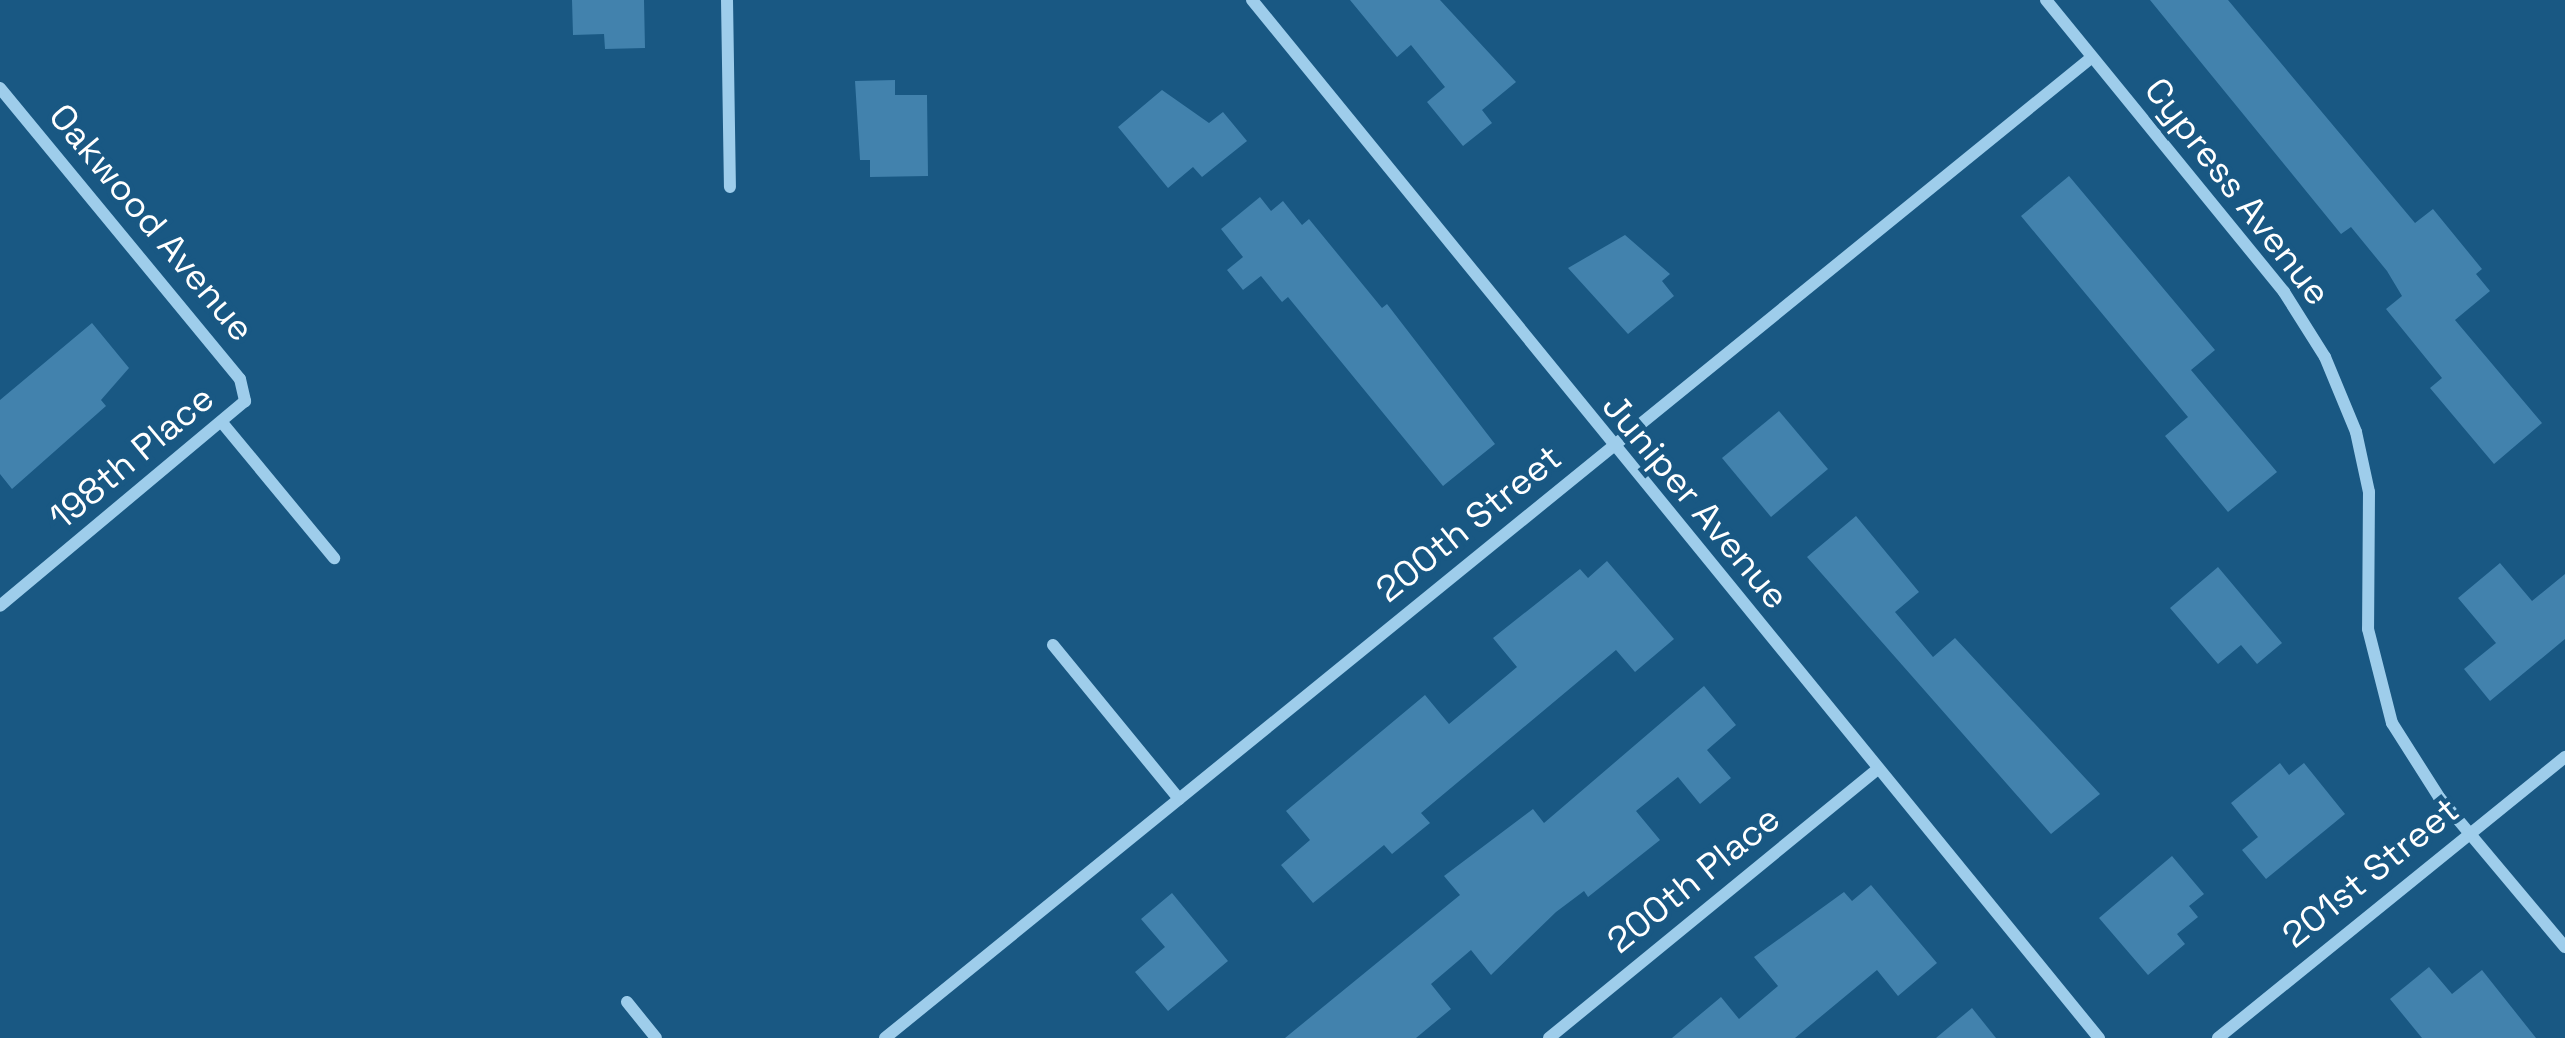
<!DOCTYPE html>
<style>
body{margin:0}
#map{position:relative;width:2565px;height:1038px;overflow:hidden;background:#195883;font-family:"Space Grotesk",sans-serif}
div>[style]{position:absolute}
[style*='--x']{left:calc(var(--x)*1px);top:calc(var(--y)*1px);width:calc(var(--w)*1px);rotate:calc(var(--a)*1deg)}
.building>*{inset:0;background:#4282ad}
.street>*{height:12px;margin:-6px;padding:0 6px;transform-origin:6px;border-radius:6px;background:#9ecdeb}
span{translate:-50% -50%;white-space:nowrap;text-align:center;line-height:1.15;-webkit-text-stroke:9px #195883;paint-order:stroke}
.street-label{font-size:36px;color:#fff}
</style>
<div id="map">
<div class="building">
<div style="clip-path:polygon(572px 0,644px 0,645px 48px,605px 49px,604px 34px,573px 35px)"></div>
<div style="clip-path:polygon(1350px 0,1440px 0,1516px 82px,1482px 110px,1492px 123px,1463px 146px,1427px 102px,1445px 87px,1411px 45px,1397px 57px)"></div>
<div style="clip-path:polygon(2150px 0,2228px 0,2415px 223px,2433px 209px,2482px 269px,2476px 274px,2490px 291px,2455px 320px,2542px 423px,2494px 464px,2430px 388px,2442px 378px,2386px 309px,2402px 296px,2387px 271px,2351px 227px,2341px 234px)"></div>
<div style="clip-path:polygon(895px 80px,895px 95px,927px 95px,928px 176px,870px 177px,870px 160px,860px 160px,855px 81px)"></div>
<div style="clip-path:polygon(1162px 90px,1209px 123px,1223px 112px,1247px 141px,1202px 177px,1193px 167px,1168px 188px,1118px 127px)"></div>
<div style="clip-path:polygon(2069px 176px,2215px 350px,2191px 370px,2277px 472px,2228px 512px,2165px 436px,2188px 417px,2021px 216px)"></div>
<div style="clip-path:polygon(1260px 197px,1271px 211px,1283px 201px,1302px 225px,1309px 219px,1382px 308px,1387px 304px,1495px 444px,1443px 486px,1288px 297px,1282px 302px,1261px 276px,1243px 290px,1227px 270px,1243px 257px,1221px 229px)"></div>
<div style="clip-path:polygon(1625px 235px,1670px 274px,1662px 281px,1674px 296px,1628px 334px,1568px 268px)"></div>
<div style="clip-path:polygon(92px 323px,129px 368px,101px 400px,106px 406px,12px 489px,0 474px,0 400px)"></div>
<div style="clip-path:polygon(1779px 411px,1828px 469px,1771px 517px,1722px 458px)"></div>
<div style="clip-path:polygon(1856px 516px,1919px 592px,1895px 612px,1933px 657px,1955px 638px,2100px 794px,2051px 834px,1807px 557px)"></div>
<div style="clip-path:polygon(1607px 561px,1674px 639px,1635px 672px,1616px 650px,1421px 813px,1430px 823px,1392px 854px,1384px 845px,1313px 903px,1281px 865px,1310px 840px,1286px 811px,1425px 695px,1449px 724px,1517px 667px,1493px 638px,1580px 569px,1588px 578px)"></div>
<div style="clip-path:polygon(2500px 563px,2532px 601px,2565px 574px,2565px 639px,2490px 701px,2464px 669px,2496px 643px,2458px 598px)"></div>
<div style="clip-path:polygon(2218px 567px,2282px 643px,2257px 664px,2241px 645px,2218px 664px,2170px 608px)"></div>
<div style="clip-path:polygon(1704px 686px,1736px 725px,1707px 750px,1731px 778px,1700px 804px,1678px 777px,1636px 811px,1660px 840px,1588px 897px,1584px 891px,1556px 912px,1491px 975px,1471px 950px,1431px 984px,1451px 1009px,1416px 1038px,1285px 1038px,1460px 895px,1444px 876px,1533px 809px,1544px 823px)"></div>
<div style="clip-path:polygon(2280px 763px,2289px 775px,2304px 763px,2345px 814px,2266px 879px,2242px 850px,2258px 837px,2231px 803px)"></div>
<div style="clip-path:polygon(2172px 856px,2204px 894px,2189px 906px,2198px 917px,2177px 934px,2185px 944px,2148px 975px,2099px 918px)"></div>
<div style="clip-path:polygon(1871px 885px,1937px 963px,1898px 996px,1877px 970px,1795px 1038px,1672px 1038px,1721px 997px,1739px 1019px,1778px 986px,1754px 957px,1844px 892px,1852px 901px)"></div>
<div style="clip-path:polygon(1172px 893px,1228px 961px,1168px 1011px,1135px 972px,1165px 947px,1141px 919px)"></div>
<div style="clip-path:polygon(2429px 967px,2452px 994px,2482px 970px,2536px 1038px,2422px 1038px,2390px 999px)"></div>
<div style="clip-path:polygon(1972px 1008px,1996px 1038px,1936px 1038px)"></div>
</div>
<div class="street">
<div style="--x:727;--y:0;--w:187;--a:89.1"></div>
<div style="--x:1252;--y:0;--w:1340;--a:50.79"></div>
<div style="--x:2046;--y:0;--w:377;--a:50.8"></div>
<div style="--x:2284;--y:292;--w:77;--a:57.8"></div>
<div style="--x:2325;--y:357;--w:81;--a:67.5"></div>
<div style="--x:2356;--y:432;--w:61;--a:77.8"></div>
<div style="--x:2369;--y:492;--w:137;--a:90.4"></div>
<div style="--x:2368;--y:629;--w:97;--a:75.7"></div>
<div style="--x:2392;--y:723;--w:88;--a:57.6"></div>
<div style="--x:2439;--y:797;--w:196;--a:50"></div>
<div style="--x:0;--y:88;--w:377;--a:50.5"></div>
<div style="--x:240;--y:379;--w:23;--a:77"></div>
<div style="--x:245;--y:401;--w:319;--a:140.1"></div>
<div style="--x:224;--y:425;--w:173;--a:50.4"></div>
<div style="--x:1053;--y:645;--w:199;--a:50.7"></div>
<div style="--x:627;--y:1002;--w:46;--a:51.1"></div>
<div style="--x:885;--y:1038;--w:1555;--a:-39.1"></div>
<div style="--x:1549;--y:1038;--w:425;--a:-39.3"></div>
<div style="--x:2218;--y:1038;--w:447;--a:-39"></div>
</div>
<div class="street-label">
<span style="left:2237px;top:192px;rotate:52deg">Cypress Avenue</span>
<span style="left:151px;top:223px;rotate:50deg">Oakwood Avenue</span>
<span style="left:132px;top:458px;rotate:-40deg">198th Place</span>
<span style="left:1695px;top:502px;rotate:50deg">Juniper Avenue</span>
<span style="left:1469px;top:524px;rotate:-39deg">200th Street</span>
<span style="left:2371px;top:873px;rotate:-39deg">201st Street</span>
<span style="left:1694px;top:880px;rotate:-39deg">200th Place</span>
</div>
</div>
